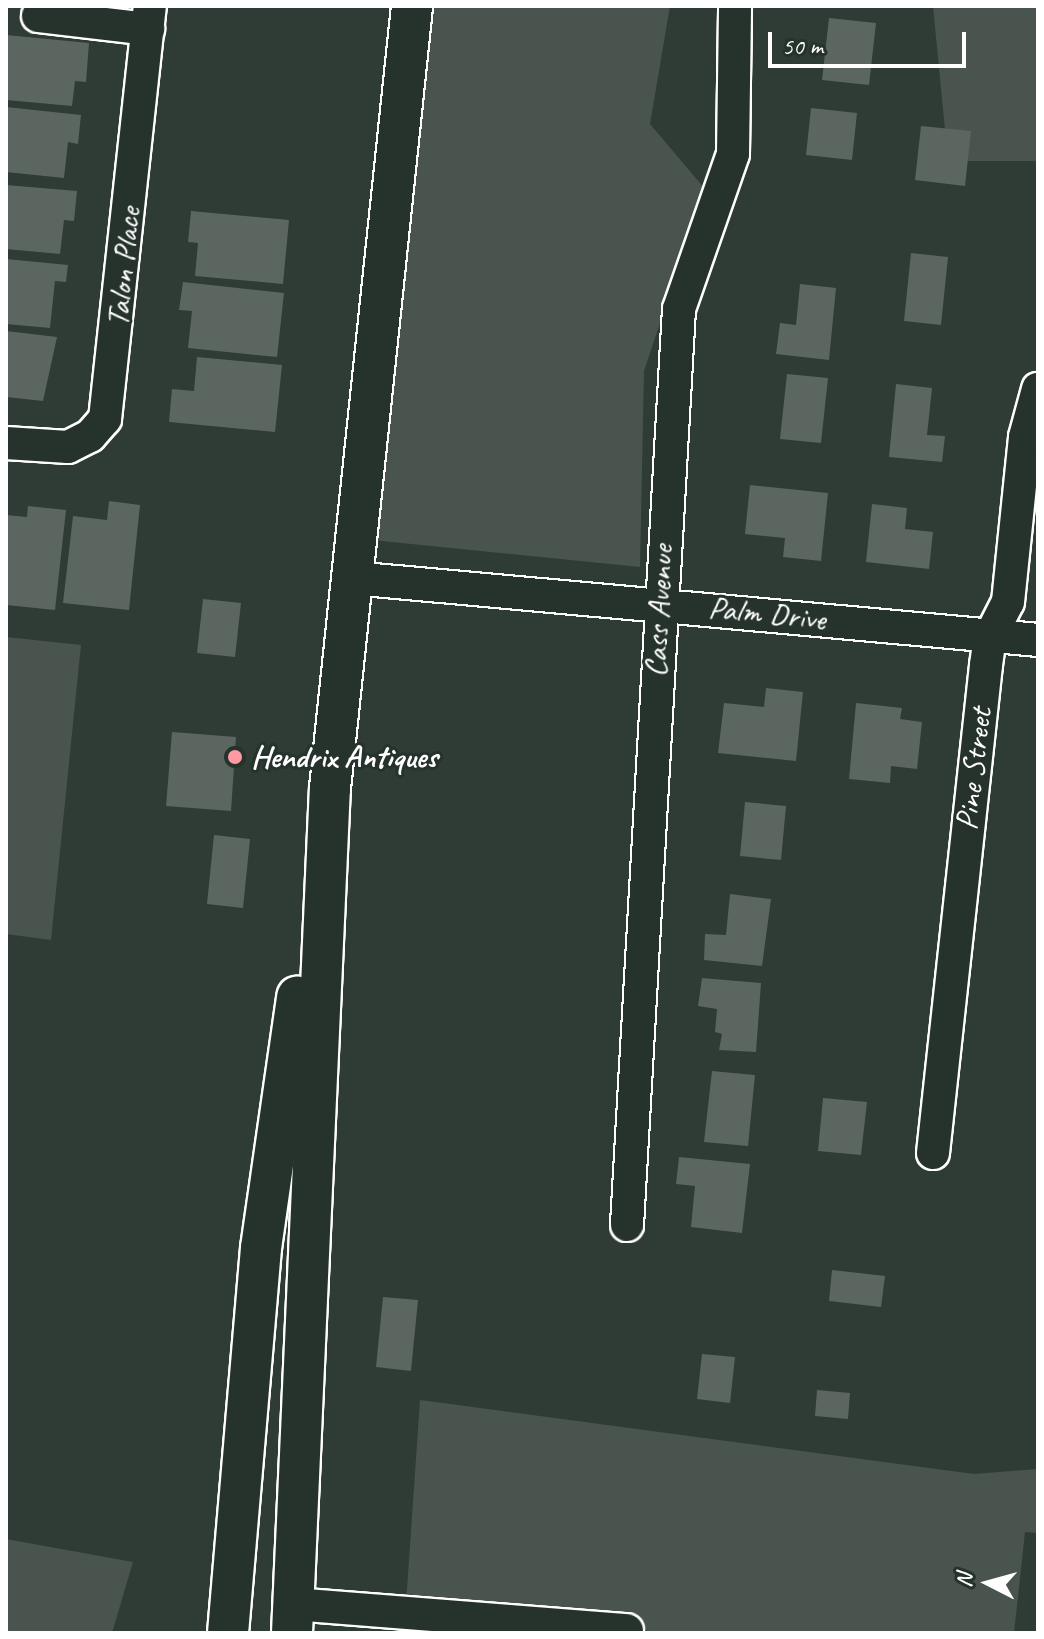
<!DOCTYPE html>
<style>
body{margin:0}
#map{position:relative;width:1044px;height:1639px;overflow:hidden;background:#2f3b35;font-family:Caveat,sans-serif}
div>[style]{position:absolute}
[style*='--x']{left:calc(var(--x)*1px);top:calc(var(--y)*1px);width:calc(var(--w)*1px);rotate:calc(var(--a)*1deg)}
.green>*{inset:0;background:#4a544f}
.building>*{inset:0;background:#5b6661}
.roads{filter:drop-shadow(2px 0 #fff) drop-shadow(-2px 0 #fff) drop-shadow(0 2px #fff) drop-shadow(0 -2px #fff)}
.minor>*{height:32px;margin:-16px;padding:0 16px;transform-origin:16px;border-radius:16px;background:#26332d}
.major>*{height:40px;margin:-20px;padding:0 20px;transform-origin:20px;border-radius:20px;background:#26332d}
.dots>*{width:22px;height:22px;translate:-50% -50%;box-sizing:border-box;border:4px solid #26332d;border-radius:50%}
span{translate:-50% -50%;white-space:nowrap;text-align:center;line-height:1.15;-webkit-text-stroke:6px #26332d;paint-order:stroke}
.street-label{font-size:32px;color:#fff}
.poi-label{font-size:32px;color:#fff;font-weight:700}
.left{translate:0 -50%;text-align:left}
.frame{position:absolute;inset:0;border:8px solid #fff;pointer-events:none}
.north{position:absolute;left:948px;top:1543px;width:80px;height:80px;-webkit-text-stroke:6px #26332d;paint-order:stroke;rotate:276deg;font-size:22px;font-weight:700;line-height:32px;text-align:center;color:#fff}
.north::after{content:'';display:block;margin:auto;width:28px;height:36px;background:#fff;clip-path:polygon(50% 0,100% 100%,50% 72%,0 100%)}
.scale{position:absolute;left:768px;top:32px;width:198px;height:36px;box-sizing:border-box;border:4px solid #fff;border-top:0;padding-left:10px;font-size:24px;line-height:28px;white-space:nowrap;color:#fff;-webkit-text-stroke:6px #26332d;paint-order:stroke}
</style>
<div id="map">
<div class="green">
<div style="clip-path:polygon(428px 6px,670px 6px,650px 124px,705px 189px,644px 371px,640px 567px,372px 540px)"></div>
<div style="clip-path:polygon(933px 6px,1038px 6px,1038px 161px,948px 161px)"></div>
<div style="clip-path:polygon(6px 637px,81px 645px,51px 940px,6px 934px)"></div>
<div style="clip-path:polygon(420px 1400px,974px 1474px,1038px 1469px,1038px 1533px,1025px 1532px,1014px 1633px,404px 1633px)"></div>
<div style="clip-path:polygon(6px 1539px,133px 1562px,112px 1633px,6px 1633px)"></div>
</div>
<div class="building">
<div style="clip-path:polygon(829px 18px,876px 23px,869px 85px,822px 80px)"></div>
<div style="clip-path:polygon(6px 35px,89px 43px,86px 82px,75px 81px,72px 106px,6px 100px)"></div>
<div style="clip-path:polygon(6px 107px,81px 115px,78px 144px,68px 142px,64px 178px,6px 172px)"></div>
<div style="clip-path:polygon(811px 108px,857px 113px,852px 160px,806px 155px)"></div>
<div style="clip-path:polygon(921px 126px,971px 131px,965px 186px,915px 180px)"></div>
<div style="clip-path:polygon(6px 185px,77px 191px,74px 221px,64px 220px,60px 254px,6px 249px)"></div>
<div style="clip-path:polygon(191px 211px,289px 220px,283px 284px,195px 276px,198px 243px,188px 242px)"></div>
<div style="clip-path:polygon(911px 253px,948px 257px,941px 325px,904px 321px)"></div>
<div style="clip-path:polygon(6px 259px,68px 265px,66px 282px,55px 281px,50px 328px,6px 324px)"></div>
<div style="clip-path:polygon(183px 282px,284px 293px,277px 357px,188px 348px,192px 311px,179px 310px)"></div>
<div style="clip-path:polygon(800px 284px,836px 288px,829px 360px,776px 354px,780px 323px,796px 325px)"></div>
<div style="clip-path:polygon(6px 331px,57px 337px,43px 401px,6px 397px)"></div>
<div style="clip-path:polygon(197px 357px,282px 365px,275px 432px,169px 422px,172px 389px,194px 391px)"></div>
<div style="clip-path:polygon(787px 374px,828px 378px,821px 443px,780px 439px)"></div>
<div style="clip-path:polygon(896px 384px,932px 388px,927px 435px,945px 436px,942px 462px,889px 457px)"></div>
<div style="clip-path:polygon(750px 485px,828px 493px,821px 561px,783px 557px,785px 538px,745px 534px)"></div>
<div style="clip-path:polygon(109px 501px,140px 505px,129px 610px,63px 603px,73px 516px,107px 520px)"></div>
<div style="clip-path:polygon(872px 504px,907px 508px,905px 529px,933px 532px,929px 569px,866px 562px)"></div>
<div style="clip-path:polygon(28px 506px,66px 510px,55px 610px,6px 605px,6px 515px,27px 517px)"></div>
<div style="clip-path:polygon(203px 599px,241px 603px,235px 657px,197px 653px)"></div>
<div style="clip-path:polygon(766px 688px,803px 692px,796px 761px,718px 753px,724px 703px,764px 707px)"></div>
<div style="clip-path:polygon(856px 703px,902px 708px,900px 719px,922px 722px,917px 769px,891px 766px,890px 783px,849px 779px)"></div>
<div style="clip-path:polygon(172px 732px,236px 737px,231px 811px,166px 806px)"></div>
<div style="clip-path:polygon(745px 802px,786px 806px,781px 860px,740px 856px)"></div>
<div style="clip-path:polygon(214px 835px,250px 839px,243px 908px,207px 904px)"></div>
<div style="clip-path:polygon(730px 894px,771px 899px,762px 966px,704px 960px,705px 934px,726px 935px)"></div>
<div style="clip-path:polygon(702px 978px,761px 983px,756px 1052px,719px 1050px,722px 1034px,715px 1032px,717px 1009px,698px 1006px)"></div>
<div style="clip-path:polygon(712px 1071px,755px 1075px,748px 1146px,704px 1142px)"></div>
<div style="clip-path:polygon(823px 1098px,867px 1102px,861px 1155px,818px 1151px)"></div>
<div style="clip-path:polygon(679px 1157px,750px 1164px,742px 1233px,691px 1227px,695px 1186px,676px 1184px)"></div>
<div style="clip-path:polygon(832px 1270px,885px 1276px,881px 1307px,829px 1301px)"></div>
<div style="clip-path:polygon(383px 1297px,418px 1300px,411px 1371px,376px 1367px)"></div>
<div style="clip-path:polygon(702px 1354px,735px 1357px,730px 1403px,697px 1399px)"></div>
<div style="clip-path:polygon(817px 1390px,850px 1393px,848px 1419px,815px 1416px)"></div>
</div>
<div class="roads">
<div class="minor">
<div style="--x:38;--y:16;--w:111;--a:6.7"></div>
<div style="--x:6;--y:443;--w:62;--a:3.7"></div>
<div style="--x:68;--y:447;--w:25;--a:-27"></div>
<div style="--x:90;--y:436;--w:23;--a:-49"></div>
<div style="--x:105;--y:419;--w:415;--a:-83.8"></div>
<div style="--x:352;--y:578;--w:689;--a:5.16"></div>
<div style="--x:933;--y:1153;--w:491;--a:-83.8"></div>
<div style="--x:986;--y:665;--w:28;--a:-82"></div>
<div style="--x:990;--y:637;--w:39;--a:-63"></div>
<div style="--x:1008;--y:602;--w:166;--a:-84.1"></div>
<div style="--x:1025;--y:437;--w:50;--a:-74.8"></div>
<div style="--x:627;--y:1225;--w:917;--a:-86.75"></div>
<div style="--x:679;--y:309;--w:164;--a:-70.8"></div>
<div style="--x:733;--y:154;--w:148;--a:-89.2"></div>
<div style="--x:293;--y:1604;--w:335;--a:4.5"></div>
</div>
<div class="major">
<div style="--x:228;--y:1633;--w:386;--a:-85.1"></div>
<div style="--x:261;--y:1248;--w:254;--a:-81.8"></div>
<div style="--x:292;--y:1633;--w:846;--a:-87.43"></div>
<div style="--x:330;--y:788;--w:786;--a:-84.01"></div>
</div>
</div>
<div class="dots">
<div style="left:235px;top:757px;background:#ff9aa2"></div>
</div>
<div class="street-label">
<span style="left:124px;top:267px;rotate:-84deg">Talon Place</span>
<span style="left:659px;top:611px;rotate:-87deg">Cass Avenue</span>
<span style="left:767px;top:614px;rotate:6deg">Palm Drive</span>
<span style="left:974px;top:769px;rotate:-83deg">Pine Street</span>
</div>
<div class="poi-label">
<span class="left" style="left:251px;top:757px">Hendrix Antiques</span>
</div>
<div class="frame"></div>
<div class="north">N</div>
<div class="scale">50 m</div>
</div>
